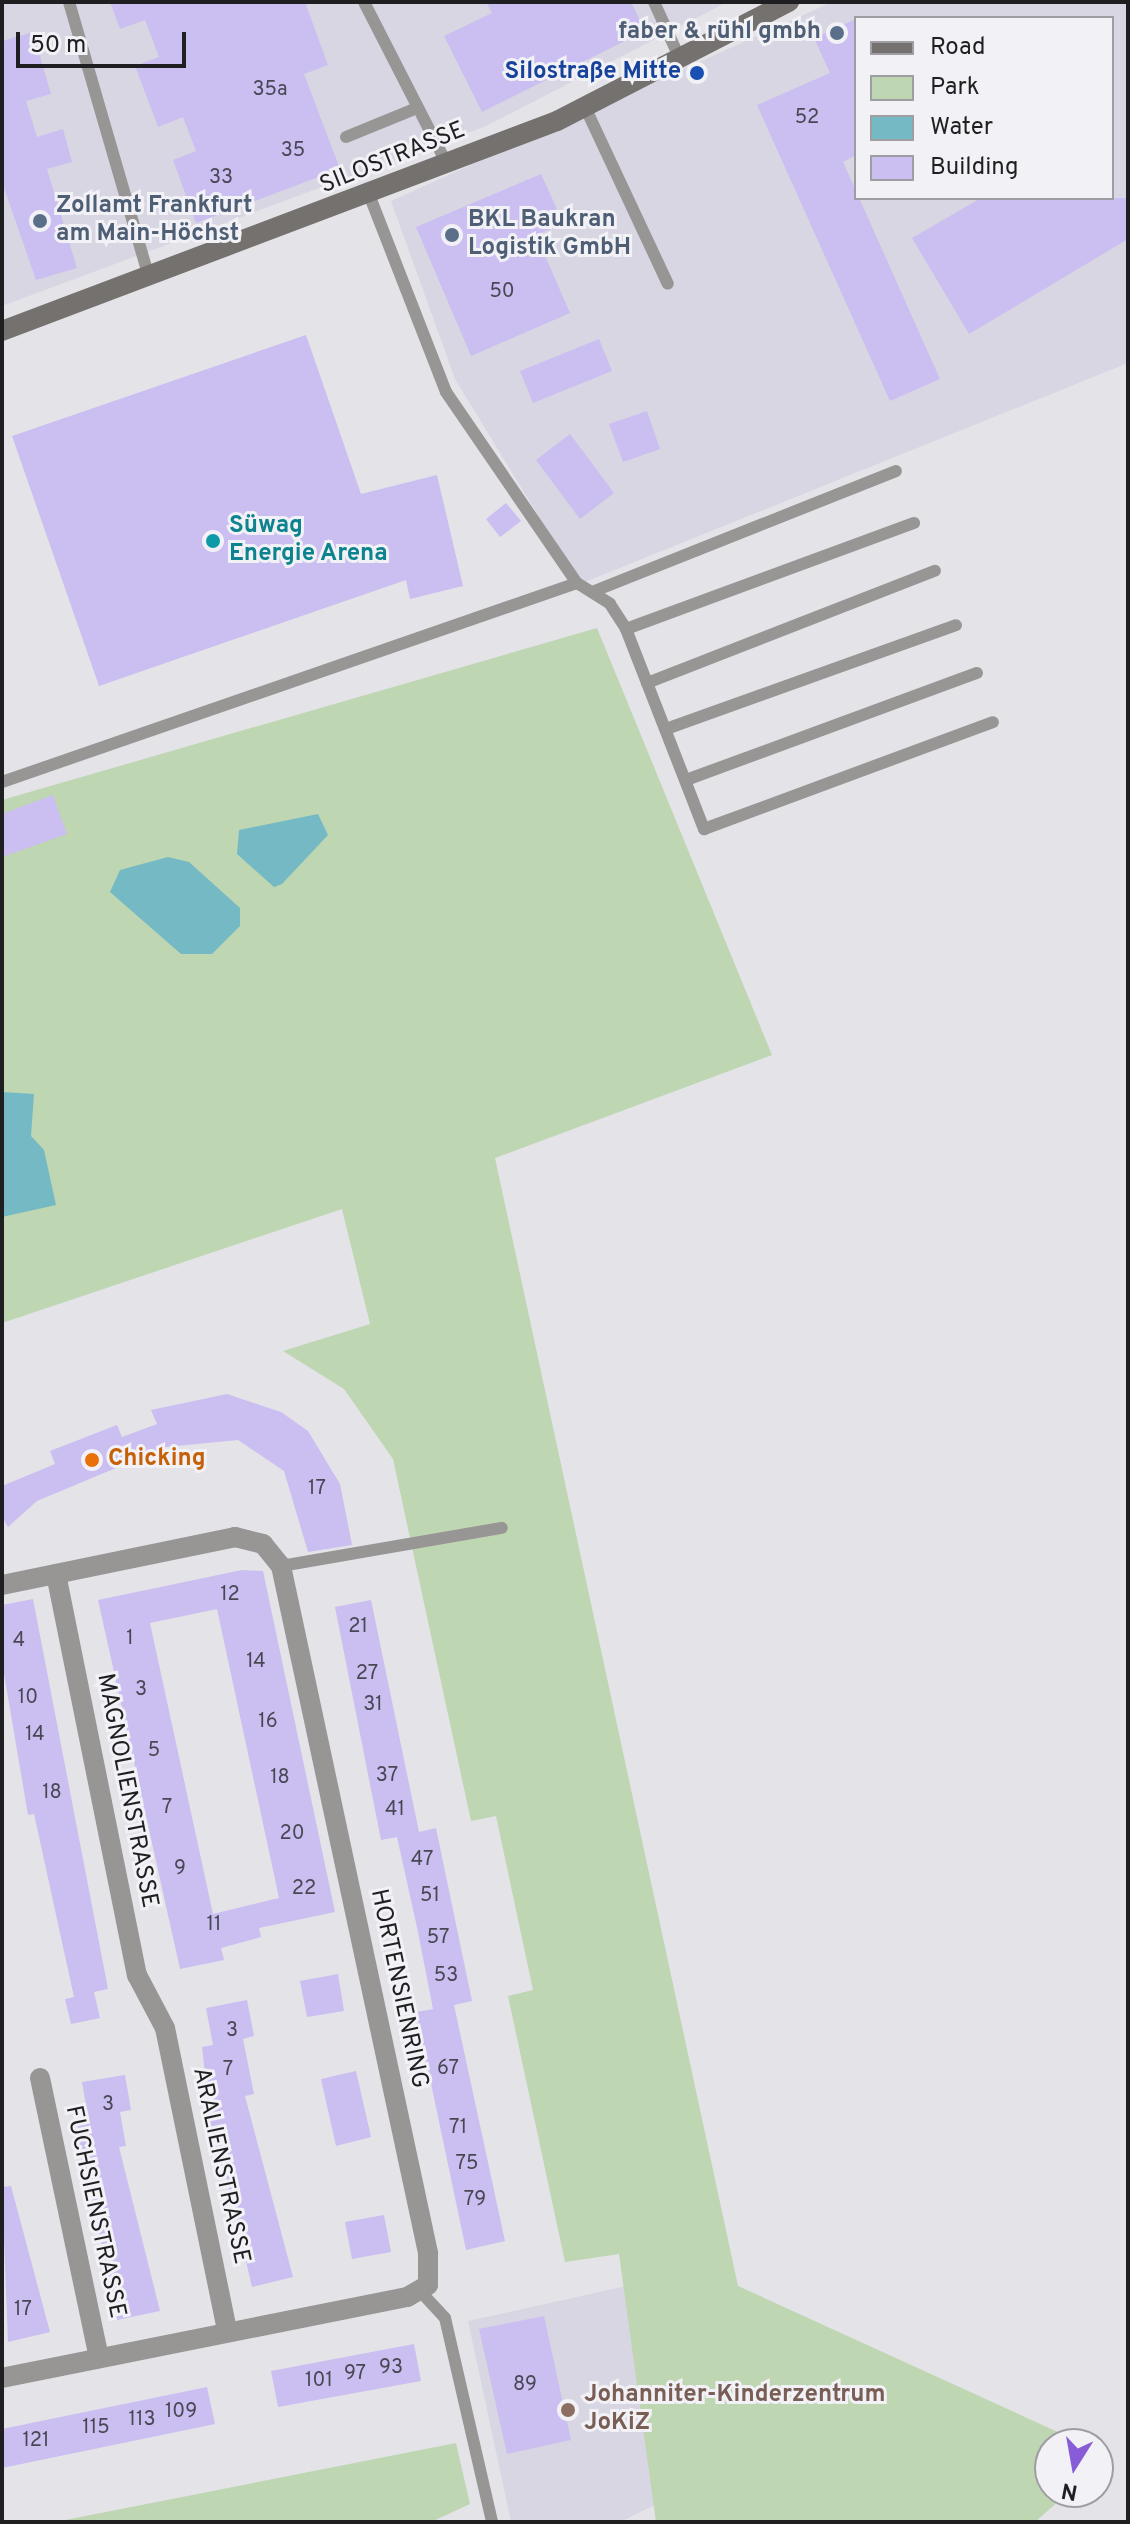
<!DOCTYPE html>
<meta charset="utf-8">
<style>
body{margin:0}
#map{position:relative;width:1130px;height:2524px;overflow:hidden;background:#e4e3e8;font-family:Overpass,sans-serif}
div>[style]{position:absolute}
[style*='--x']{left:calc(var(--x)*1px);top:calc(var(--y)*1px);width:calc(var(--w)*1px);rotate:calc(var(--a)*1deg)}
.built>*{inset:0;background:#d8d6e2}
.green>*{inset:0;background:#bed6b2}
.water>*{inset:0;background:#75b9c5}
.building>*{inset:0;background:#cbbef1}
.service>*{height:12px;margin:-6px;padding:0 6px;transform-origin:6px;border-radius:6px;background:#989695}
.minor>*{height:20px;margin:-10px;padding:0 10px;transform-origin:10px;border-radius:10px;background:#989695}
.secondary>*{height:20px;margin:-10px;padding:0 10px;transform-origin:10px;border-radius:10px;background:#74716f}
.dots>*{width:22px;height:22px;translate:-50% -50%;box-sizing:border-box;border:4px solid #f2f1f6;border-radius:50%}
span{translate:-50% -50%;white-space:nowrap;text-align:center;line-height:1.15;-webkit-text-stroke:6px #f2f1f6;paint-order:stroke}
.number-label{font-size:20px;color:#4a4755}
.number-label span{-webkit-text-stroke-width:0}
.service-label{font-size:24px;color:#4e5e75;font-weight:700}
.right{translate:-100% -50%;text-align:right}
.left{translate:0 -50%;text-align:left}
.transit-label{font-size:24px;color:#164399;font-weight:700}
.street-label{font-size:24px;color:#1f1f21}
.culture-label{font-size:24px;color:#0d838f;font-weight:700}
.food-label{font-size:24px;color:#c56008;font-weight:700}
.education-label{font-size:24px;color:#785e54;font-weight:700}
.frame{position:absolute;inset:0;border:4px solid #1f1f21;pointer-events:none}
.legend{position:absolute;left:854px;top:16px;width:260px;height:184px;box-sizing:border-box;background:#f2f1f6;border:2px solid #9e9da1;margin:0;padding:10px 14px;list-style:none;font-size:24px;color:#1f1f21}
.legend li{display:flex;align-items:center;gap:16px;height:40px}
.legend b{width:40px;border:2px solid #9e9da1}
.north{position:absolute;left:1034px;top:2428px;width:80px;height:80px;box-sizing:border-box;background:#f2f1f6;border:2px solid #9e9da1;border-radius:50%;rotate:191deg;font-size:22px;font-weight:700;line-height:32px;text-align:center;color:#1f1f21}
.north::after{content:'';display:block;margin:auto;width:28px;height:36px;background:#875cd6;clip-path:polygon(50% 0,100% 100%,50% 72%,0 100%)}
.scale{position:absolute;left:16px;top:32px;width:170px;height:36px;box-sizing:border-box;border:4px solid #1f1f21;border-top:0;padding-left:10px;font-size:24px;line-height:28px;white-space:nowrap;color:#1f1f21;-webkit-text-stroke:6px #f2f1f6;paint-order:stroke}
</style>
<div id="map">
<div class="built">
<div style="clip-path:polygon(2px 2px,727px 2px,486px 126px,2px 306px)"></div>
<div style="clip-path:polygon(evenodd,832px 2px,1128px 2px,1128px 363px,580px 584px,455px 379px,391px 201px,832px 2px,856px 18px,1112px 18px,1112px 198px,856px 198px,856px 18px)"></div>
<div style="clip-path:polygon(626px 2286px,667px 2499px,620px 2522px,511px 2522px,468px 2321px)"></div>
</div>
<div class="green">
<div style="clip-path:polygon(597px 628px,772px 1055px,495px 1158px,738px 2286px,1084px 2444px,1050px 2444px,1050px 2492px,1069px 2492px,1035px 2522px,656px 2522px,619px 2254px,565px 2262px,508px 1996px,533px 1990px,496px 1816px,471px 1821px,393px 1459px,344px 1389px,283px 1351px,370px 1324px,342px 1209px,2px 1323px,2px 800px)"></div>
<div style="clip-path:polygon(456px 2443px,470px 2504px,431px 2522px,55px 2522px)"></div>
</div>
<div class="water">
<div style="clip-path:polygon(318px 814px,328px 835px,282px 884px,274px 887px,237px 854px,239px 830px)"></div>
<div style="clip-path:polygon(168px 857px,189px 862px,240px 908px,240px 926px,212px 954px,181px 954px,110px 892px,120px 870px)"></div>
<div style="clip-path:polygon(2px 1092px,34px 1094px,31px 1136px,44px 1150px,56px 1205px,2px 1217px)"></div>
</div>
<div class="building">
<div style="clip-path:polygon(110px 2px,305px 2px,328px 65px,304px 74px,340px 169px,196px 223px,173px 160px,196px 151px,183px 117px,158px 127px,135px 66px,159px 57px,145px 20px,120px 29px)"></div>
<div style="clip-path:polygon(486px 2px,631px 2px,645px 31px,482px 112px,444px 36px,492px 13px)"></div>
<div style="clip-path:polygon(856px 19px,856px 155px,843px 162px,940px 379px,890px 401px,757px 105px,830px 73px,814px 38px)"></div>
<div style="clip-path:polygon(33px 32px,51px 94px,26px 101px,37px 137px,63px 129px,72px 162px,47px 169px,77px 268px,36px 280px,2px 182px,2px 41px)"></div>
<div style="clip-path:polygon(541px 174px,557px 209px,547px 214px,553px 228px,536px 235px,570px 313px,471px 356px,416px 227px)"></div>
<div style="clip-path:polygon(981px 198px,1128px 198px,1128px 239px,969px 334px,912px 238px)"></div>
<div style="clip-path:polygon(306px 335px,361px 494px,437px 475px,463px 586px,410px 599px,406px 580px,99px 686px,12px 436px)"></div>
<div style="clip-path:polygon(599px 339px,612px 371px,533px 403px,520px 371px)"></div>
<div style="clip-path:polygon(647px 411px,660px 449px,623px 462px,609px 424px)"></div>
<div style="clip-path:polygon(570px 434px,614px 493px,580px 519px,536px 460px)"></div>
<div style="clip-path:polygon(506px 503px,521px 521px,500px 537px,486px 519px)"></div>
<div style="clip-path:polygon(53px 795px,67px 834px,2px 857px,2px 814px)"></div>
<div style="clip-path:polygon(227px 1394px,281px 1412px,308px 1431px,340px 1484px,352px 1545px,308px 1552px,284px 1471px,238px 1440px,166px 1447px,37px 1501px,8px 1527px,2px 1517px,2px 1486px,55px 1464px,50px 1451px,117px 1425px,122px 1437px,157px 1424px,151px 1410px)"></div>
<div style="clip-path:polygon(evenodd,242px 1570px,263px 1571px,335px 1912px,259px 1928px,261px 1937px,221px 1948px,224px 1960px,180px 1969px,98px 1600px,242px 1570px,217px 1609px,279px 1898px,213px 1914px,150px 1623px,217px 1609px)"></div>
<div style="clip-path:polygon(33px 1599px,108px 1989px,94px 1992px,100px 2018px,71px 2024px,65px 1999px,74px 1997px,34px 1814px,28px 1815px,2px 1662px,2px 1605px)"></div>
<div style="clip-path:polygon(371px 1600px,419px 1832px,436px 1828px,472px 2001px,454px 2005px,505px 2241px,466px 2250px,416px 2012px,433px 2009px,418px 1932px,397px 1837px,381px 1840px,335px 1607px)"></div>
<div style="clip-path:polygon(338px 1974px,344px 2011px,307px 2017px,300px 1981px)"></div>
<div style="clip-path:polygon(247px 2000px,254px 2036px,243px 2039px,254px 2094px,245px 2096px,293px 2277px,252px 2287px,225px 2171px,218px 2173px,214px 2154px,202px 2047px,213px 2045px,206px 2008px)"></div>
<div style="clip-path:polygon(356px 2071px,371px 2137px,336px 2146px,321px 2079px)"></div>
<div style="clip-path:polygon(125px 2075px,131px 2110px,120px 2112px,126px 2146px,119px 2147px,160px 2311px,117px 2320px,96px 2217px,90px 2218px,77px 2119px,88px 2117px,82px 2082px)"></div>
<div style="clip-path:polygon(11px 2186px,50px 2332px,8px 2342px,2px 2187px)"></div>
<div style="clip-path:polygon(384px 2215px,391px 2252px,352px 2259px,345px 2222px)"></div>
<div style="clip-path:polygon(544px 2316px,571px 2440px,507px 2454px,479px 2329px)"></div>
<div style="clip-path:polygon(414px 2344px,421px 2381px,278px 2407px,271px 2371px)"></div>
<div style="clip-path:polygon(207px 2387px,215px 2424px,2px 2468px,2px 2429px)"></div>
</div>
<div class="service">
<div style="--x:69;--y:2;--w:287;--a:73.8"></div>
<div style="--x:364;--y:2;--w:184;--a:62.9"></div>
<div style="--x:654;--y:2;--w:63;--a:65.5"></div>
<div style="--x:585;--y:107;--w:195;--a:64.9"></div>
<div style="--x:346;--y:137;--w:77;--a:-22.2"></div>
<div style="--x:370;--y:197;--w:209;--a:68.7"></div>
<div style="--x:446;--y:392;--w:232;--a:55.6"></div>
<div style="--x:577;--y:583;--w:39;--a:32"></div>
<div style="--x:610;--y:604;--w:30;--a:57"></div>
<div style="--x:626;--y:629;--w:215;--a:68.7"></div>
<div style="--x:704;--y:829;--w:308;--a:-20.3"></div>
<div style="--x:592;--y:592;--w:327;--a:-21.7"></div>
<div style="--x:626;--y:629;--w:307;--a:-20.2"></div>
<div style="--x:647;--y:683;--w:309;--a:-21.3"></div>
<div style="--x:666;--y:729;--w:308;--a:-19.7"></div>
<div style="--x:686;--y:780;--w:310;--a:-20.2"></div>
<div style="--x:2;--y:782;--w:608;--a:-19.09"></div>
<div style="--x:281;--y:1566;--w:224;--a:-9.8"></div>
<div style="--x:419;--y:2290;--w:38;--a:47"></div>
<div style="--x:445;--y:2318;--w:209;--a:77"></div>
</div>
<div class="minor">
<div style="--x:56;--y:1574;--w:409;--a:78.6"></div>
<div style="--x:137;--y:1975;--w:60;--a:62.2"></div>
<div style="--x:165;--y:2028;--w:307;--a:78.4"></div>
<div style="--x:2;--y:1585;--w:238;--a:-11.6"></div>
<div style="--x:235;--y:1537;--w:29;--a:14"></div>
<div style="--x:263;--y:1544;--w:28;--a:51"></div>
<div style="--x:281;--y:1566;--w:703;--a:77.92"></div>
<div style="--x:428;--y:2253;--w:32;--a:90"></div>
<div style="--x:428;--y:2285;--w:24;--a:150"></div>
<div style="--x:407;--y:2297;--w:413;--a:168.7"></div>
<div style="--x:40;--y:2078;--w:285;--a:78.1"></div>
</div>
<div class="secondary">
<div style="--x:2;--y:331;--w:593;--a:-20.73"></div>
<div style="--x:557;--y:121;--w:261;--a:-27.2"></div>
</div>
<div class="dots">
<div style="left:837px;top:33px;background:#5c6f8a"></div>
<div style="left:697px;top:73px;background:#1a4fb4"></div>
<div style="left:40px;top:221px;background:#5c6f8a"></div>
<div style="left:452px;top:235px;background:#5c6f8a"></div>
<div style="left:213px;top:541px;background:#0f9aa8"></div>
<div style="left:92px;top:1460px;background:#e8710a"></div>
<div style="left:568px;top:2410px;background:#8d6e63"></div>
</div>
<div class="number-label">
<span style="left:270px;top:90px">35a</span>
<span style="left:807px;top:118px">52</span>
<span style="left:293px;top:151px">35</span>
<span style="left:221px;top:178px">33</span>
<span style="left:502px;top:292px">50</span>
<span style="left:317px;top:1489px">17</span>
<span style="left:230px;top:1595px">12</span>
<span style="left:358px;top:1627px">21</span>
<span style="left:130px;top:1639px">1</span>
<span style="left:19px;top:1641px">4</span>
<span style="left:256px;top:1662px">14</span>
<span style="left:367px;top:1674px">27</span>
<span style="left:141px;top:1690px">3</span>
<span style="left:28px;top:1698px">10</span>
<span style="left:373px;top:1705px">31</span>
<span style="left:268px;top:1722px">16</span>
<span style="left:35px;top:1735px">14</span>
<span style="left:154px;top:1751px">5</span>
<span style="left:387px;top:1776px">37</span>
<span style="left:280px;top:1778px">18</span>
<span style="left:52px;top:1793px">18</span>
<span style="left:167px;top:1808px">7</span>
<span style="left:395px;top:1810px">41</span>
<span style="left:292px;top:1834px">20</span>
<span style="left:422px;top:1860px">47</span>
<span style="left:180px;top:1869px">9</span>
<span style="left:304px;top:1889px">22</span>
<span style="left:430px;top:1896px">51</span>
<span style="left:214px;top:1925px">11</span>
<span style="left:438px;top:1938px">57</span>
<span style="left:446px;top:1976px">53</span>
<span style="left:232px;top:2031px">3</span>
<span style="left:448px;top:2069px">67</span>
<span style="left:228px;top:2070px">7</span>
<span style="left:108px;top:2105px">3</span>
<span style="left:458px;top:2128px">71</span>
<span style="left:467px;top:2164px">75</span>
<span style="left:475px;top:2200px">79</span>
<span style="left:23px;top:2310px">17</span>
<span style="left:391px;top:2368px">93</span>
<span style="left:355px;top:2374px">97</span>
<span style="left:319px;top:2381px">101</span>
<span style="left:525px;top:2385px">89</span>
<span style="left:181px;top:2412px">109</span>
<span style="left:142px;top:2420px">113</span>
<span style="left:96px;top:2428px">115</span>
<span style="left:36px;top:2441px">121</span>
</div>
<div class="service-label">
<span class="right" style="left:821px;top:33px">faber &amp; rühl gmbh</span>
<span class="left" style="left:56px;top:221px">Zollamt Frankfurt<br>am Main-Höchst</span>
<span class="left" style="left:468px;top:235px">BKL Baukran<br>Logistik GmbH</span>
</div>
<div class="transit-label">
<span class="right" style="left:681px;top:73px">Silostraße Mitte</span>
</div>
<div class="street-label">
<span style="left:393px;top:159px;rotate:-22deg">SILOSTRASSE</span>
<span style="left:126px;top:1791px;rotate:79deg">MAGNOLIENSTRASSE</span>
<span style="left:398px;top:1989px;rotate:78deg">HORTENSIENRING</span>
<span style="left:220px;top:2166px;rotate:78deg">ARALIENSTRASSE</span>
<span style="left:94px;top:2212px;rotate:78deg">FUCHSIENSTRASSE</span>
</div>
<div class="culture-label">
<span class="left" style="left:229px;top:541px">Süwag<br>Energie Arena</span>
</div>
<div class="food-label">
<span class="left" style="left:108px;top:1460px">Chicking</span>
</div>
<div class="education-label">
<span class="left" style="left:584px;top:2410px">Johanniter-Kinderzentrum<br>JoKiZ</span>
</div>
<div class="frame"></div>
<ul class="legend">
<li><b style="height:10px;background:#74716f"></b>Road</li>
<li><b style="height:22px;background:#bed6b2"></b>Park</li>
<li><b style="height:22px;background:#75b9c5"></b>Water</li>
<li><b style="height:22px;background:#cbbef1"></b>Building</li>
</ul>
<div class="north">N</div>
<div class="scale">50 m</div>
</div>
